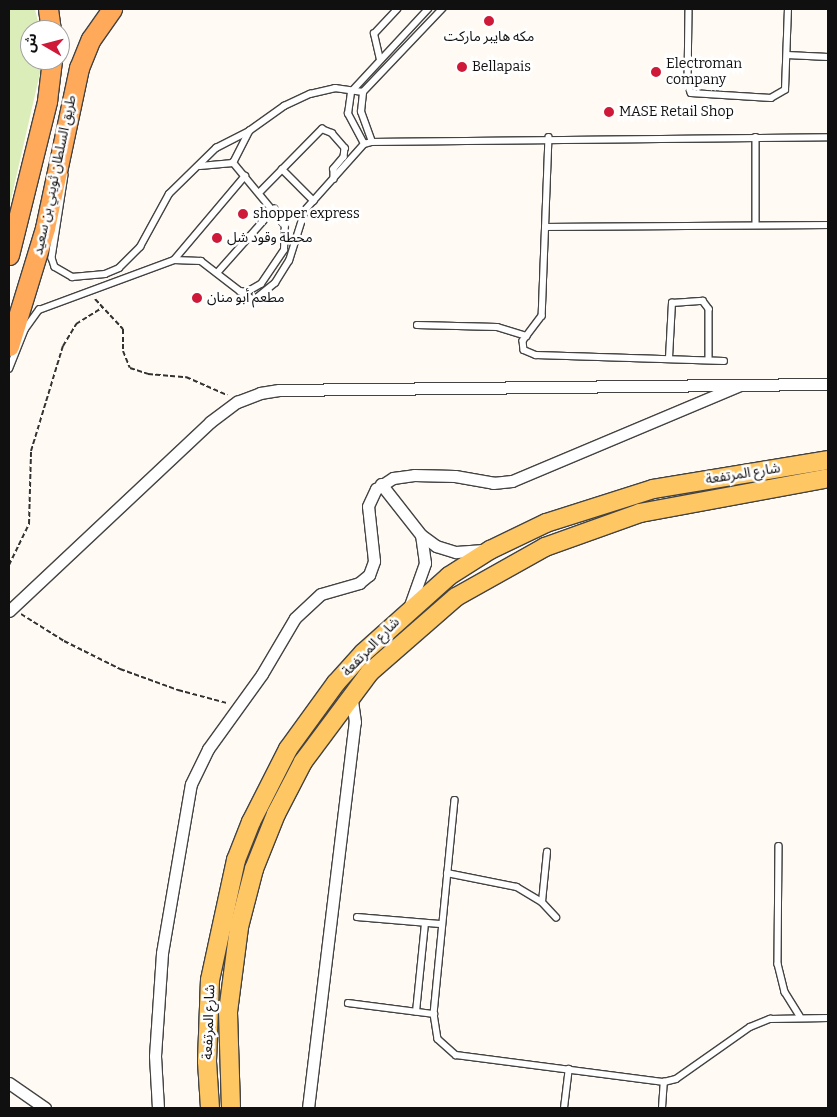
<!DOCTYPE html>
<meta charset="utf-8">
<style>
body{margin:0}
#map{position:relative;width:837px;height:1117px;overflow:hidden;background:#fffbf4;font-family:Bitter,"Noto Sans Arabic",serif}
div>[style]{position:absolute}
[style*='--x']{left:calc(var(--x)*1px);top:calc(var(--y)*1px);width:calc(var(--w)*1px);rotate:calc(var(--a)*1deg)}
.green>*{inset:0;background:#dbeeb9}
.path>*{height:2px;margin-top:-1px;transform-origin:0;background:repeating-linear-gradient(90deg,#323232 0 5px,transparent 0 7.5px)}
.roads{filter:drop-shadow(1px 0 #434343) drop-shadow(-1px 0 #434343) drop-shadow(0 1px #434343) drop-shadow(0 -1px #434343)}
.service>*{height:5.5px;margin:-2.75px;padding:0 2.75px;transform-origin:2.75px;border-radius:2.75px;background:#fff}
.minor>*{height:11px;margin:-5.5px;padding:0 5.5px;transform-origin:5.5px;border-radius:5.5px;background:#fff}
.primary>*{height:18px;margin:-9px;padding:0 9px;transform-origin:9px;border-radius:9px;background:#ffc764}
.trunk>*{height:19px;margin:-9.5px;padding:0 9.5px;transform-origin:9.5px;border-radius:9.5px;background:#ffaa5b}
.dots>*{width:14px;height:14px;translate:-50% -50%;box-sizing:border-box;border:2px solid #fff;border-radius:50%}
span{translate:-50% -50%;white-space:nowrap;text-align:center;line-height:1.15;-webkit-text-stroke:5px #fff;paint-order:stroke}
.poi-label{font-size:14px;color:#101010}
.left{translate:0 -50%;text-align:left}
.street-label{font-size:14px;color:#101010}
.frame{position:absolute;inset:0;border:10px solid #101010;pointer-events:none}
.north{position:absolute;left:20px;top:20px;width:50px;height:50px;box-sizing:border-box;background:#fff;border:1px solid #9f9f9f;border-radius:50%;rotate:278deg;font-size:14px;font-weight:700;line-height:20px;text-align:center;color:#101010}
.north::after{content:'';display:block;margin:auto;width:18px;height:22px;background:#ce1a38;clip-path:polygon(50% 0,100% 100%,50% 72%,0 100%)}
</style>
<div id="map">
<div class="green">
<div style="clip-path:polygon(9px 9px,35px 9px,40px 30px,30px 30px,30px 60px,43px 60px,9px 208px)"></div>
</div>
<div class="path">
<div style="--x:95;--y:299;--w:41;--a:47"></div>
<div style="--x:123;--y:329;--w:22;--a:90"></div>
<div style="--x:123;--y:351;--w:18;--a:68"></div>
<div style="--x:130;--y:368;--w:19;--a:18"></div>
<div style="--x:148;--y:374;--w:38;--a:5"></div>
<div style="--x:186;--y:377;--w:45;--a:23.7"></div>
<div style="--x:9;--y:565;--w:46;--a:-64"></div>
<div style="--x:29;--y:524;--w:73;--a:-88.4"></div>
<div style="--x:31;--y:451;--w:110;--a:-73.1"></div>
<div style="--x:63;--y:346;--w:26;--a:-59"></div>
<div style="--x:76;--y:324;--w:32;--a:-32"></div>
<div style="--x:21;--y:614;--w:51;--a:32.1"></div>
<div style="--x:64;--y:641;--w:63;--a:26.6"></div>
<div style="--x:120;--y:669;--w:62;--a:19.9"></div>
<div style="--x:178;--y:690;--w:51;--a:14.9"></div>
</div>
<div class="roads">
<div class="service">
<div style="--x:689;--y:11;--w:72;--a:90.8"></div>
<div style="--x:688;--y:83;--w:10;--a:73"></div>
<div style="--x:691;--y:93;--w:80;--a:3.6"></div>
<div style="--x:771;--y:98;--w:16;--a:-30"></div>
<div style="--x:785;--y:90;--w:81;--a:-87.9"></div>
<div style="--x:787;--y:55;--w:41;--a:2.8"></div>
<div style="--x:380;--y:60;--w:27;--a:-103"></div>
<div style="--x:374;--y:34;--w:34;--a:-47"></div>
<div style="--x:549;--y:137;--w:179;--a:92.2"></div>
<div style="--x:542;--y:316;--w:31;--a:127"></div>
<div style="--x:523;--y:341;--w:9;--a:84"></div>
<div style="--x:524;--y:350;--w:13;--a:23"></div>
<div style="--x:536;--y:355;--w:188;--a:1.8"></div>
<div style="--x:756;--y:137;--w:88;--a:90"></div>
<div style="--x:372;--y:142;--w:32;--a:-110"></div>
<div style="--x:361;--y:112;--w:20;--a:-84"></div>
<div style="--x:363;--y:92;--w:115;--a:-46.4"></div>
<div style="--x:364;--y:144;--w:34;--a:-118"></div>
<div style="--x:348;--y:114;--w:22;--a:-82"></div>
<div style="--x:351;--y:92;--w:113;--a:-47.1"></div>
<div style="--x:233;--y:163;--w:36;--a:-63"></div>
<div style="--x:249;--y:131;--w:43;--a:-35.5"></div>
<div style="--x:284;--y:106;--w:29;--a:-25"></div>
<div style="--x:310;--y:94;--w:26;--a:-13"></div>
<div style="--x:335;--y:88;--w:28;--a:8"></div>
<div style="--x:200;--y:166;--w:33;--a:-5"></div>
<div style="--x:282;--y:169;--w:45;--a:45"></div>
<div style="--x:65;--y:175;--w:84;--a:98.9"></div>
<div style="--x:52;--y:258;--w:9;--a:72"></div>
<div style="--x:55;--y:267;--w:20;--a:30"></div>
<div style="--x:72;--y:277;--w:33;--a:-5"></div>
<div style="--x:105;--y:274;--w:15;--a:-23"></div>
<div style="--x:119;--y:268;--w:30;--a:-45"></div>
<div style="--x:140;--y:247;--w:60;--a:-61.3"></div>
<div style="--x:169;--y:194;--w:66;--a:-44.4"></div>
<div style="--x:216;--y:148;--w:37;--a:-27"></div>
<div style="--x:259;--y:193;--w:90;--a:-45.5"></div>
<div style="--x:322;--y:129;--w:11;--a:22"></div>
<div style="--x:332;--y:133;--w:20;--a:49"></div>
<div style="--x:345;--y:148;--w:9;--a:96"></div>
<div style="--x:344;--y:157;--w:16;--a:130"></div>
<div style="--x:334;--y:169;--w:10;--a:90"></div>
<div style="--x:545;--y:227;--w:283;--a:-0.4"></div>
<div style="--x:174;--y:260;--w:110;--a:-49.8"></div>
<div style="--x:217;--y:273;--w:86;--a:-48.3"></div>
<div style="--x:240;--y:291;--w:17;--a:33"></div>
<div style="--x:254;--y:300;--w:27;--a:-39"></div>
<div style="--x:275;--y:283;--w:26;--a:-58"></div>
<div style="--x:289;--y:261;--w:53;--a:-72.6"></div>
<div style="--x:305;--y:210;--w:89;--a:-48.2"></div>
<div style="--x:364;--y:144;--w:8;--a:-14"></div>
<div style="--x:372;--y:142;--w:456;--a:-0.6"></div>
<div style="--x:417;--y:325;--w:80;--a:1.4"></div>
<div style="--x:497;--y:327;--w:31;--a:17"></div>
<div style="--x:669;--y:358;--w:55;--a:-86.9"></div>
<div style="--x:672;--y:303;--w:31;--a:-4"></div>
<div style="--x:703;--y:301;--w:10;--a:53"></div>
<div style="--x:709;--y:309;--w:51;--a:90"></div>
<div style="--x:9;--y:369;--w:43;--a:-68.2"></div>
<div style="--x:25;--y:329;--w:24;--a:-54"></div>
<div style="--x:39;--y:310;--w:144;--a:-20.3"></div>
<div style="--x:174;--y:260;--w:27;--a:2"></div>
<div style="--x:201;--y:261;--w:49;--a:37.6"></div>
<div style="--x:240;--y:291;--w:7;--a:8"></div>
<div style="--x:247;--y:292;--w:16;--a:-30"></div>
<div style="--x:261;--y:284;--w:41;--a:-55.9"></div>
<div style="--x:284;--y:250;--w:24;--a:-88"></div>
<div style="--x:285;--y:226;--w:82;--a:-129.5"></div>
<div style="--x:455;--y:800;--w:215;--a:95.6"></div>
<div style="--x:434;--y:1014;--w:25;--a:81"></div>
<div style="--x:438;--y:1039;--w:24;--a:42"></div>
<div style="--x:456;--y:1055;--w:210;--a:7.4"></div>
<div style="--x:664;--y:1082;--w:12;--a:-14"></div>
<div style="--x:676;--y:1079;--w:90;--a:-35.1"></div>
<div style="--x:750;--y:1027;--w:22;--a:-22"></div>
<div style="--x:770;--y:1019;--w:58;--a:-1"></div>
<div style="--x:779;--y:846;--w:118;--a:90.5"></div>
<div style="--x:778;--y:964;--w:29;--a:76"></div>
<div style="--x:785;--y:992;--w:28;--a:58"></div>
<div style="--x:447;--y:873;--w:71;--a:11.3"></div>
<div style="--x:517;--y:887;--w:29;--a:31"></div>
<div style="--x:542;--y:902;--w:21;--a:47"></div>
<div style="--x:542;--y:902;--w:50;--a:-84.3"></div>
<div style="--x:357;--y:917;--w:83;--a:4.8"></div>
<div style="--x:348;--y:1003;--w:87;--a:7.3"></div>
<div style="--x:416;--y:1012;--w:89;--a:-84.2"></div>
<div style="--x:564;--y:1108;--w:39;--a:-83"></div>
<div style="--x:662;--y:1108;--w:26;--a:-86"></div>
</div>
<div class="minor">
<div style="--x:381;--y:484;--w:65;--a:51.9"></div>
<div style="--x:421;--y:535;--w:19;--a:36"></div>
<div style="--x:436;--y:546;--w:21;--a:17"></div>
<div style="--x:456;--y:552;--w:31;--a:-4"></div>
<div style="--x:409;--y:608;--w:48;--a:-70.4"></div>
<div style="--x:425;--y:563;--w:28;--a:-98"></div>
<div style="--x:9;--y:611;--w:276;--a:-43.2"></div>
<div style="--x:210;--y:422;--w:34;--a:-37"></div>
<div style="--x:237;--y:402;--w:25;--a:-21"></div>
<div style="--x:260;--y:393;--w:19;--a:-9"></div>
<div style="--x:279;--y:390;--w:549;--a:-0.63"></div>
<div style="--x:9;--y:1083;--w:44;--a:34.8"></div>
<div style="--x:158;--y:1108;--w:52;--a:-93.3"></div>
<div style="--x:155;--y:1056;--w:103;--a:-86.1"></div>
<div style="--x:162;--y:953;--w:171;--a:-80.3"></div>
<div style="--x:191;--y:784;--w:39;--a:-64"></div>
<div style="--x:208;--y:749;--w:92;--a:-54.2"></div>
<div style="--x:262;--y:674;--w:65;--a:-59.5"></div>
<div style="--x:295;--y:618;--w:35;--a:-43"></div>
<div style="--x:321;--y:594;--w:40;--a:-16"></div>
<div style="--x:359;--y:583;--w:13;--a:-39"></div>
<div style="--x:369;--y:575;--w:15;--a:-70"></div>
<div style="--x:374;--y:561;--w:55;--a:-96.2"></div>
<div style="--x:368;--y:506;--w:19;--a:-65"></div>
<div style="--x:376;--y:489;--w:20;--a:-33"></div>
<div style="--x:393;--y:478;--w:21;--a:-8"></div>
<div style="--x:414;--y:475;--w:41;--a:1.4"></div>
<div style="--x:455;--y:476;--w:39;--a:10"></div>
<div style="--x:493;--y:483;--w:19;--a:-6"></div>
<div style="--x:512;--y:481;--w:247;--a:-22.8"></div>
<div style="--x:308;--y:1108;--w:389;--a:-83.1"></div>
<div style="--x:355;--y:722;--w:28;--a:-98"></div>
</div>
<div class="primary">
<div style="--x:210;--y:1108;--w:47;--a:-93.7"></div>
<div style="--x:207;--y:1061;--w:81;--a:-87.9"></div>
<div style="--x:210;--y:980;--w:123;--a:-77.8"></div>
<div style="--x:236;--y:860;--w:41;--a:-68.5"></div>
<div style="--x:251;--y:822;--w:82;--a:-63.1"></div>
<div style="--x:288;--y:749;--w:82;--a:-54"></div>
<div style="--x:336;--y:683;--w:40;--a:-48"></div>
<div style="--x:363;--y:653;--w:115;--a:-41.8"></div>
<div style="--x:449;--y:576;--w:49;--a:-32.4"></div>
<div style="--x:490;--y:550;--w:62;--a:-25.7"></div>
<div style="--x:546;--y:523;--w:112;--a:-17.6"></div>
<div style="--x:653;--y:489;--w:177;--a:-9.4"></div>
<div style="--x:231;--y:1108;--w:96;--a:-91.8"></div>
<div style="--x:228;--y:1012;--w:86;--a:-82.6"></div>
<div style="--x:239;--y:927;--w:60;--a:-75.5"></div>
<div style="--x:254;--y:869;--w:59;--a:-68.2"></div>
<div style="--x:276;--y:814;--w:59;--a:-62.6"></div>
<div style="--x:303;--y:762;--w:112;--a:-53.3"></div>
<div style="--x:370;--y:672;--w:114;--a:-41.1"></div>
<div style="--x:456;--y:597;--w:102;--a:-29.3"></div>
<div style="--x:545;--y:547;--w:101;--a:-19.7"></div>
<div style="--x:640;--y:513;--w:191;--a:-10.5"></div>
</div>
<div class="trunk">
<div style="--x:48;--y:9;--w:21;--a:82"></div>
<div style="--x:9;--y:255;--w:159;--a:-76.1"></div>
<div style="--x:47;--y:101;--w:41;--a:-83"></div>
<div style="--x:9;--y:346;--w:123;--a:-73"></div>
<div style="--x:45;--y:228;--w:164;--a:-78"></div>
<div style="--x:79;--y:68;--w:31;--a:-68"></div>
<div style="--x:91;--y:39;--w:37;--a:-55"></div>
</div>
</div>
<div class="dots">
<div style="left:489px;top:21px;background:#ce1a38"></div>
<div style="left:462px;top:67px;background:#ce1a38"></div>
<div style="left:656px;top:72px;background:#ce1a38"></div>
<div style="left:609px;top:112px;background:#ce1a38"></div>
<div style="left:243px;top:214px;background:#ce1a38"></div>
<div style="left:217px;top:238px;background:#ce1a38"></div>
<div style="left:197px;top:298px;background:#ce1a38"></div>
</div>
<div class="poi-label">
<span style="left:489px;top:37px">مكه هايبر ماركت</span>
<span class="left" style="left:666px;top:72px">Electroman<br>company</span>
<span class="left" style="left:472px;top:67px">Bellapais</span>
<span class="left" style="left:619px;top:112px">MASE Retail Shop</span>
<span class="left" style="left:253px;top:214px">shopper express</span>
<span class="left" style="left:227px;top:238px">محطة وقود شل</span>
<span class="left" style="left:207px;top:298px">مطعم أبو منان</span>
</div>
<div class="street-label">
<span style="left:55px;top:175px;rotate:-78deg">طريق السلطان ثويني بن سعيد</span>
<span style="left:743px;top:474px;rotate:-9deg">شارع المرتفعة</span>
<span style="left:371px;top:647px;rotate:-46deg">شارع المرتفعة</span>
<span style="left:209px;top:1022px;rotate:-88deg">شارع المرتفعة</span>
</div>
<div class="frame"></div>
<div class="north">ش</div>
</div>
